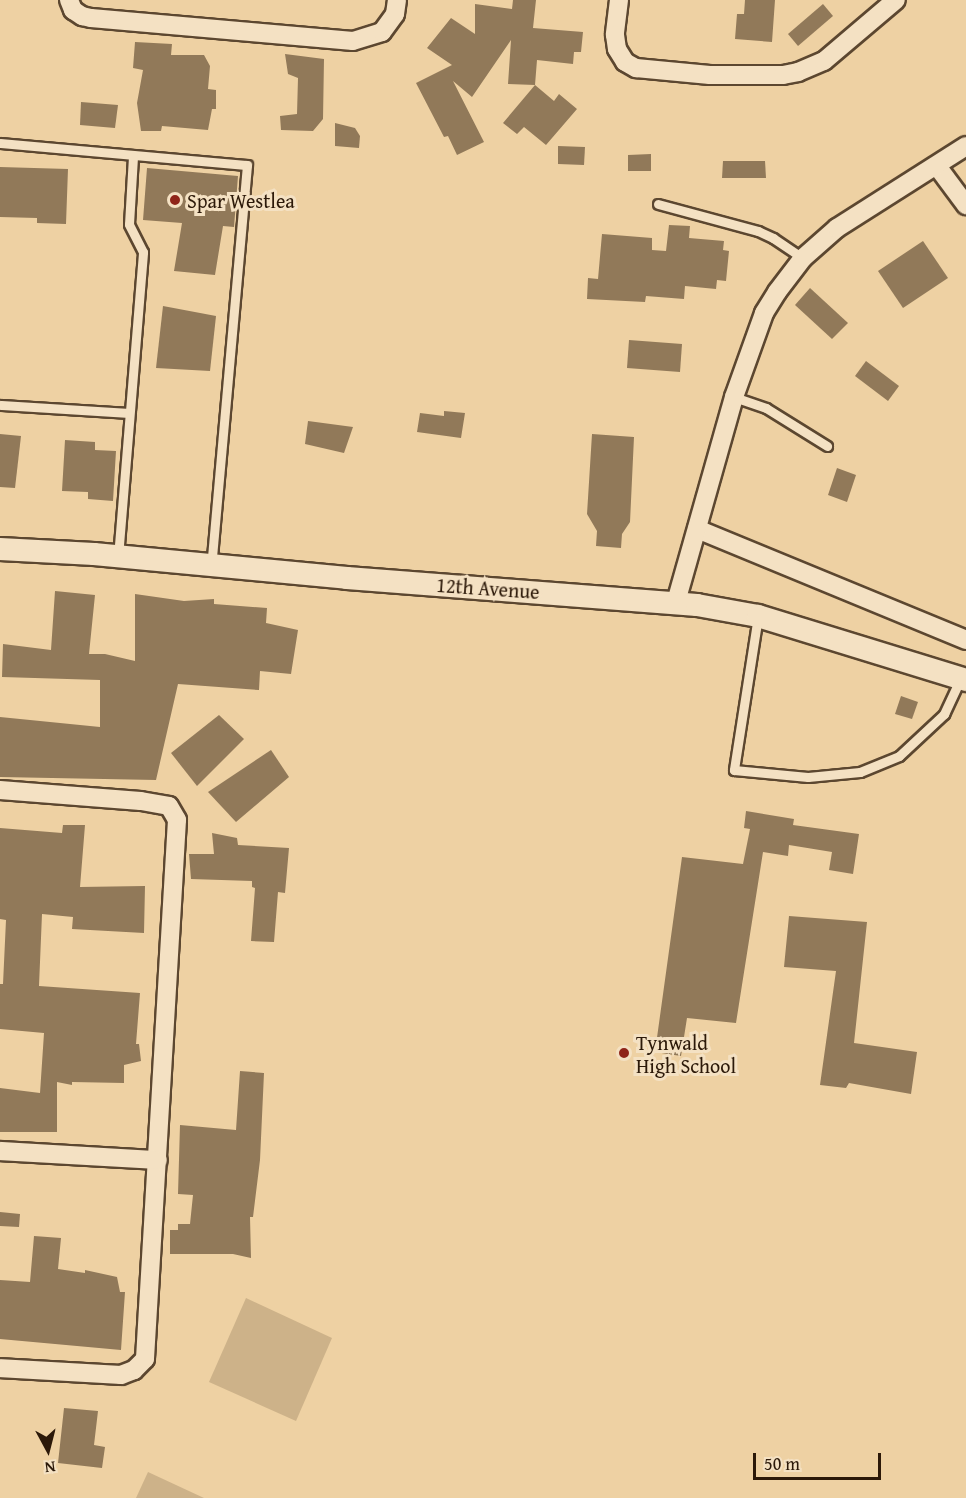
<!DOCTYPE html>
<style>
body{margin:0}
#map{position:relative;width:966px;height:1498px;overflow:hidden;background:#eed1a3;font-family:"Gentium Book Plus",serif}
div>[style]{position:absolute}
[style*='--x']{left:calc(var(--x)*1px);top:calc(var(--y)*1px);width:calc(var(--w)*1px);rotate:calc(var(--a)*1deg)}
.green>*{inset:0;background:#cdb289}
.building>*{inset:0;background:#917959}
.roads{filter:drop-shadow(2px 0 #5c4730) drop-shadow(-2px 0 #5c4730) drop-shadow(0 2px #5c4730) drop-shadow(0 -2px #5c4730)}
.service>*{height:9px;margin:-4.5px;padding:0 4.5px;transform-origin:4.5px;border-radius:4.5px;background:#f4e1c3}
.minor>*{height:18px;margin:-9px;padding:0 9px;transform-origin:9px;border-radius:9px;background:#f4e1c3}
.tertiary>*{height:22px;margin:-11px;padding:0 11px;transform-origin:11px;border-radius:11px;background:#f4e1c3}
.dots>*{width:16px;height:16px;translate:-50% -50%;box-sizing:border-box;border:3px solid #f4e1c3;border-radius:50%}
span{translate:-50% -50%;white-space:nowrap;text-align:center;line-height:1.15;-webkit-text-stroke:6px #f4e1c3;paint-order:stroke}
.poi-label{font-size:20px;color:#2c1909}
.left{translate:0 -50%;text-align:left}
.street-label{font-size:20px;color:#2c1909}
.north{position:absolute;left:18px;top:1420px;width:60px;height:60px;-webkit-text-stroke:4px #f4e1c3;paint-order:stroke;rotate:173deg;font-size:16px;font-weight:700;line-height:24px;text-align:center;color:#2c1909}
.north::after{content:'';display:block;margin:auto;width:21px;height:27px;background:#2c1909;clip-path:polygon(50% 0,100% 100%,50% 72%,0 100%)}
.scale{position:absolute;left:753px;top:1453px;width:128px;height:27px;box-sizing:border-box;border:3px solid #2c1909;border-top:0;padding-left:8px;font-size:18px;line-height:21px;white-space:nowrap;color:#2c1909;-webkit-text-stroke:4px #f4e1c3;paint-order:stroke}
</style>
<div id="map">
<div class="green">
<div style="clip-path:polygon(246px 1298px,332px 1338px,296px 1421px,209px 1382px)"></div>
<div style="clip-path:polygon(148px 1472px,204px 1498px,136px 1498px)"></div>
</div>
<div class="building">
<div style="clip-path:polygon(513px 0,536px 0,533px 28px,583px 32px,581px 52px,574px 52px,573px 64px,537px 60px,535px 85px,508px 84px,511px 40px,472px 97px,453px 81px,484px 142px,457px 155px,448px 136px,444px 137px,416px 83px,452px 65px,427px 48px,451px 18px,475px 34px,475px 4px,512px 9px)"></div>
<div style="clip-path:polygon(745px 0,775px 0,772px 42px,735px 39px,737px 14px,744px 14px)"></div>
<div style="clip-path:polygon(823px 4px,833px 16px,798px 46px,788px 34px)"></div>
<div style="clip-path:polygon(135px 42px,172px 44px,171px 55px,204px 55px,210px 66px,208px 89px,216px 90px,216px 109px,212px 109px,208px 130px,162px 126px,161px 131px,141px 131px,137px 103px,143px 70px,133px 68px)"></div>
<div style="clip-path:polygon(285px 54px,324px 59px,323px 119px,313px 131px,281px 130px,280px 116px,297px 114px,298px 78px,288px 74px)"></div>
<div style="clip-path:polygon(535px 85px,554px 101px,559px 94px,577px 109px,546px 145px,524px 127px,517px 134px,503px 123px)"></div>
<div style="clip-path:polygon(81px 102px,118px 105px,115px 128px,80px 125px)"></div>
<div style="clip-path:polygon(335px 123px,355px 128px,360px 136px,359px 148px,335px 146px)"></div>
<div style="clip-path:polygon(558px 146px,585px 147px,584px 165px,558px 164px)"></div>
<div style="clip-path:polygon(651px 154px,651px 171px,628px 171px,628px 155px)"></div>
<div style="clip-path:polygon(723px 161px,765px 161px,766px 178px,722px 178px)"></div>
<div style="clip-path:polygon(0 167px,68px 169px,66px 224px,37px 223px,37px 218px,0 217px)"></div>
<div style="clip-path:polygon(147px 168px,238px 176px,234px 227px,223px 226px,215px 275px,174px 271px,182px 223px,143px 220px)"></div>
<div style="clip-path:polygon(669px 225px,690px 226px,689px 238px,724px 241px,723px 250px,729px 251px,726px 281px,717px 280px,716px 289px,685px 286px,684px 299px,646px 296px,645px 302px,587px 299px,588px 278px,598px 279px,602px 234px,652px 238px,652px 250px,666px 251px)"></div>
<div style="clip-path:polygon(923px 241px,948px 278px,903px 308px,878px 271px)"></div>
<div style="clip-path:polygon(810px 288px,848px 323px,832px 339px,795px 305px)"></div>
<div style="clip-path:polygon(163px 306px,216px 316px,210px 371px,156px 368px)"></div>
<div style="clip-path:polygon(629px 340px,682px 344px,680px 372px,627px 368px)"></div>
<div style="clip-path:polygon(866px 361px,899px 386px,888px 401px,855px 376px)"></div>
<div style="clip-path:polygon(444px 411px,465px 413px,461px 438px,417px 432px,420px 413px,444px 416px)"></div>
<div style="clip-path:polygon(308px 421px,353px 427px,344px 453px,305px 444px)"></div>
<div style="clip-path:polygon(0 434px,21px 436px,15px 488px,0 487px)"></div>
<div style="clip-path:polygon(592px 434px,634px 437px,630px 522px,622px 534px,621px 548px,596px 546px,597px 531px,587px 514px)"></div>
<div style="clip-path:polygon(65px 440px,95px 442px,95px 450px,116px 451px,113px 501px,88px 499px,88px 492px,62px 491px)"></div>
<div style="clip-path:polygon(837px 468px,856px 475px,847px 502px,828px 495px)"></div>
<div style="clip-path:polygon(55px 591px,95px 595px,89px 654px,105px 654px,135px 661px,135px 594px,184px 601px,214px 599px,214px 604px,267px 608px,266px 623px,298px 630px,291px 674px,260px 671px,259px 690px,178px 684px,156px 780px,0 777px,0 717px,100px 727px,100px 680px,2px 677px,3px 644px,51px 650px)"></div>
<div style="clip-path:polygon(901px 696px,918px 702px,912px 719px,895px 714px)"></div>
<div style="clip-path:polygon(219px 715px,244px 739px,197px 786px,171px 753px)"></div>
<div style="clip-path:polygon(271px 750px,289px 777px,236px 822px,208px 792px)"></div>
<div style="clip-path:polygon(746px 811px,794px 819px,793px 825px,859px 834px,853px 874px,829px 870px,832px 852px,789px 845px,788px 856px,763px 852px,736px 1023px,687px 1018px,681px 1056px,655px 1052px,682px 857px,743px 864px,750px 829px,744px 828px)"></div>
<div style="clip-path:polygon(63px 825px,85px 825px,80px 887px,145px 886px,144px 933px,72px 929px,73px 917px,42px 914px,39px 986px,140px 993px,136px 1044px,139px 1044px,141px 1061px,124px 1065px,124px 1083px,72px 1082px,72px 1085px,57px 1082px,57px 1132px,0 1132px,0 1088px,40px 1093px,44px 1033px,0 1029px,0 984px,3px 984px,6px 920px,0 919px,0 828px,62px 833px)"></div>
<div style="clip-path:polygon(212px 833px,237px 838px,238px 845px,289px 848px,285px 893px,278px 892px,274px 942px,251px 941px,255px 888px,252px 887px,252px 881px,191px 879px,189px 854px,214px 854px)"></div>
<div style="clip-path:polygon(789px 916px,867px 922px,854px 1043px,917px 1052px,911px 1094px,849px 1083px,846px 1088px,820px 1085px,836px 971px,784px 967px)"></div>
<div style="clip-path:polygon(240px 1071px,264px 1073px,260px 1160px,253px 1217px,250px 1217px,251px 1258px,233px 1254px,170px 1254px,170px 1230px,178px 1230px,178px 1224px,190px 1224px,193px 1195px,178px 1194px,180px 1125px,236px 1130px)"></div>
<div style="clip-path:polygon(0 1212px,20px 1214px,19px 1227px,0 1226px)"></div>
<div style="clip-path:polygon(34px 1236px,61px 1238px,58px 1269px,85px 1273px,85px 1270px,117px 1277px,120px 1292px,125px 1292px,121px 1350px,0 1339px,0 1280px,30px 1282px)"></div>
<div style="clip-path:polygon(64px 1408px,98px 1411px,94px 1445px,105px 1447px,102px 1468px,58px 1463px)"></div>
</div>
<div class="roads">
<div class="service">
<div style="--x:0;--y:143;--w:248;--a:5.1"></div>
<div style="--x:247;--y:165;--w:402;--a:95.1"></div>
<div style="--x:658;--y:204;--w:104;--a:15.1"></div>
<div style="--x:758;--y:231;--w:17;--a:25"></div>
<div style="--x:773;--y:238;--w:36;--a:34"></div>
<div style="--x:734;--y:397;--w:34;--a:19"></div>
<div style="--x:766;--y:408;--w:72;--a:31.9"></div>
<div style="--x:0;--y:405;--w:129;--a:3.5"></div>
<div style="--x:118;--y:557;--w:306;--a:-85.3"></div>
<div style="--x:143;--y:252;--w:31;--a:-117"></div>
<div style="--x:129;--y:224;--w:68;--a:-86.6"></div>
<div style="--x:758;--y:616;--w:156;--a:98.9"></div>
<div style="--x:734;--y:770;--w:74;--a:5.4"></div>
<div style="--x:808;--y:777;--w:52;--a:-5.5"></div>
<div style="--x:860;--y:772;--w:42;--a:-22.3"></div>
<div style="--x:899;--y:756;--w:62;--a:-43"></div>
<div style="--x:944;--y:714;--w:40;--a:-65"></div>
</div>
<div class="minor">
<div style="--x:69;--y:0;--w:11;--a:68"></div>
<div style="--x:73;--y:10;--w:11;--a:34"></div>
<div style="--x:82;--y:16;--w:9;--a:13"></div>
<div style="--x:91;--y:18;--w:263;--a:5"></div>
<div style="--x:353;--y:41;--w:30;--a:-17"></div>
<div style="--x:382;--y:32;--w:22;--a:-54"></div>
<div style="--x:395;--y:14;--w:14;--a:-82"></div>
<div style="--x:619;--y:0;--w:35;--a:97"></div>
<div style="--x:615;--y:35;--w:14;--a:82"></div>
<div style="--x:617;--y:49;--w:15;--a:58"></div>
<div style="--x:625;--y:62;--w:13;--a:29"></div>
<div style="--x:636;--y:68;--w:74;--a:5.4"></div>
<div style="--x:710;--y:75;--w:73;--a:0"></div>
<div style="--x:783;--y:75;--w:15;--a:-11"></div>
<div style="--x:798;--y:72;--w:28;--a:-23"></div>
<div style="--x:824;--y:61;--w:94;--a:-40.3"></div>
<div style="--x:937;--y:166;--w:49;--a:53.4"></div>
<div style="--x:697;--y:529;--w:291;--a:22.4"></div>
<div style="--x:676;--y:602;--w:213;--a:-74.2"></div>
<div style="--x:734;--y:397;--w:89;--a:-70.3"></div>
<div style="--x:764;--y:313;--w:25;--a:-58"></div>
<div style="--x:777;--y:292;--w:43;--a:-52.6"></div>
<div style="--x:803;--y:258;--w:45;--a:-41.4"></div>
<div style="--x:837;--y:228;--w:153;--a:-32.4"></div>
<div style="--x:0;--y:790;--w:141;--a:4.5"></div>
<div style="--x:141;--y:801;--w:28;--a:10"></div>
<div style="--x:169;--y:806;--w:16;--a:60"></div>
<div style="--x:177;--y:820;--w:540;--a:93.4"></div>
<div style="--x:145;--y:1359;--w:16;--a:135"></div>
<div style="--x:134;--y:1370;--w:14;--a:159"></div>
<div style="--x:121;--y:1375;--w:121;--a:-176.7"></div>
<div style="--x:0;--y:1151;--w:158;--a:3.3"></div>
</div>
<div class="tertiary">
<div style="--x:0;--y:549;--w:94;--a:3"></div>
<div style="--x:94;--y:554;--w:254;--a:5.4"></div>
<div style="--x:347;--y:578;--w:351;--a:4.4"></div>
<div style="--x:697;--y:605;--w:62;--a:10.2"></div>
<div style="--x:758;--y:616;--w:218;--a:17.1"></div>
</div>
</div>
<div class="dots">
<div style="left:175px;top:200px;background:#8f2418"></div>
<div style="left:624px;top:1053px;background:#8f2418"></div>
</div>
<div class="poi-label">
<span class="left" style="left:187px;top:200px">Spar Westlea</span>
<span class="left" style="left:636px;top:1054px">Tynwald<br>High School</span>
</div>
<div class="street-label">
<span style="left:488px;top:588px;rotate:4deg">12th Avenue</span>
</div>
<div class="north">N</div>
<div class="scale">50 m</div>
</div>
